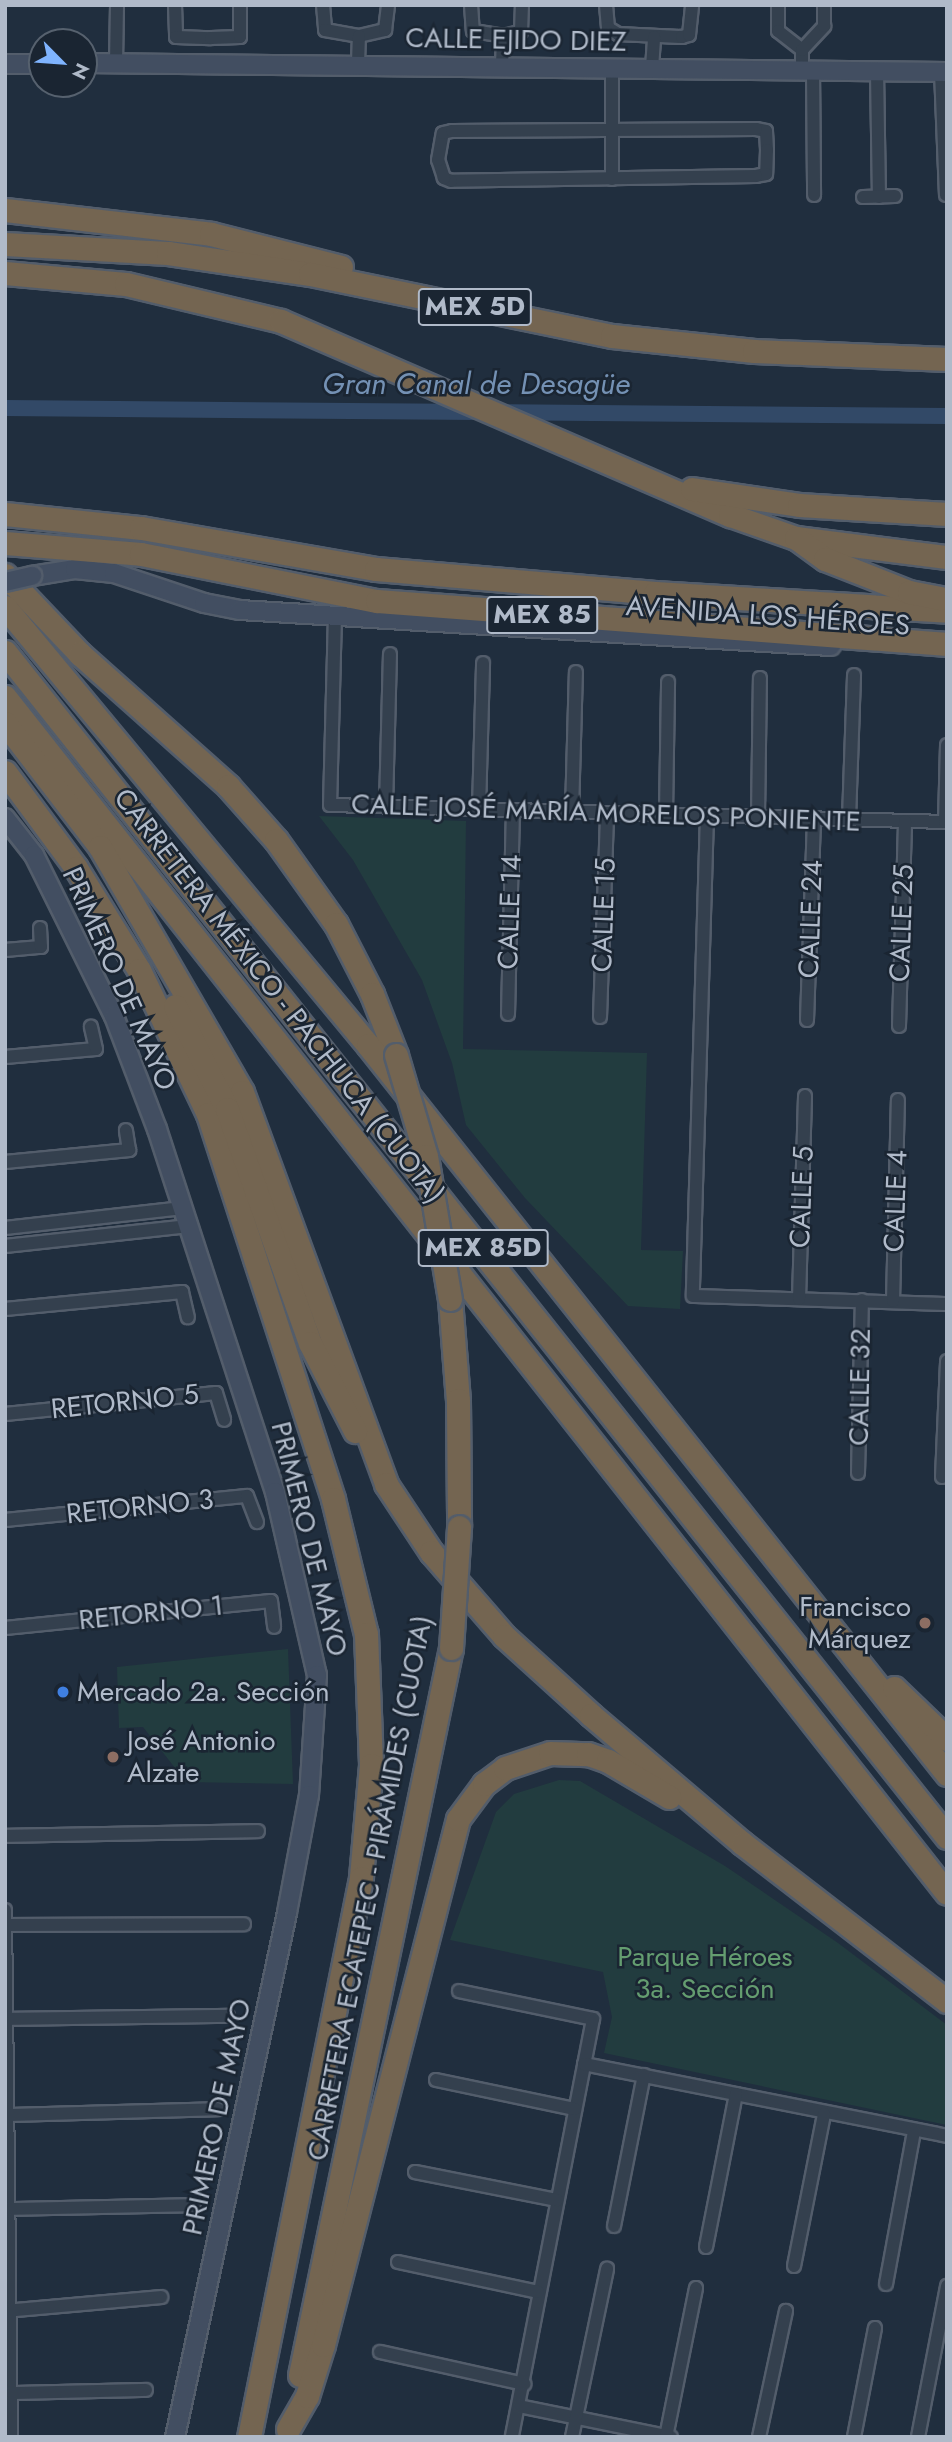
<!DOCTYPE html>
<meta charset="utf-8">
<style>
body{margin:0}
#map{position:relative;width:952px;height:2442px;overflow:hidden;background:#202e3e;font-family:Jost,sans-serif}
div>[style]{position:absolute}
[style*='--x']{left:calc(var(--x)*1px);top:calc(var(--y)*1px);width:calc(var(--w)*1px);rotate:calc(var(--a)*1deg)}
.green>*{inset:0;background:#223c3f}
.canal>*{height:16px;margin:-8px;padding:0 8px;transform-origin:8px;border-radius:8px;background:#324967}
.roads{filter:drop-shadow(2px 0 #535d6b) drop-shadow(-2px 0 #535d6b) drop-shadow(0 2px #535d6b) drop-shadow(0 -2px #535d6b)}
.street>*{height:12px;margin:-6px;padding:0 6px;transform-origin:6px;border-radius:6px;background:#34404e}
.secondary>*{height:18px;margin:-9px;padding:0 9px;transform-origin:9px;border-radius:9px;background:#424e61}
.highway>*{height:23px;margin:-11.5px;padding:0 11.5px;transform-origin:11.5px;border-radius:11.5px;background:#746551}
.bridges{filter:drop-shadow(2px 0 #535d6b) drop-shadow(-2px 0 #535d6b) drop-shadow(0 2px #535d6b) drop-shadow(0 -2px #535d6b)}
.secondary-bridge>*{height:18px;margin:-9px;padding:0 9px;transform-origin:9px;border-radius:9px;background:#424e61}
.highway-bridge>*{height:23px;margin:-11.5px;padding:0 11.5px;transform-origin:11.5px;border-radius:11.5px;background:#746551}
.dots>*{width:19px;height:19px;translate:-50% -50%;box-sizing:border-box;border:4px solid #1a2532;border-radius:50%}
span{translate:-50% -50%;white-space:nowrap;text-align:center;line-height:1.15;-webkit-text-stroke:5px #1a2532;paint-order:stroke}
.shield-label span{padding:2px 5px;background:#1a2532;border:2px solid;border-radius:5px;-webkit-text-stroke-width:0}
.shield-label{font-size:26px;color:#b0bac9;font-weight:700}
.street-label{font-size:28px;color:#b0bac9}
.poi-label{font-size:28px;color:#b0bac9}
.right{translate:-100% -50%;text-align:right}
.left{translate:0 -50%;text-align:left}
.park-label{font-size:28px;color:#649d70}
.water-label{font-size:30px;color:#7491b4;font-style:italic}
.frame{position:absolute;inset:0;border:7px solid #b0bac9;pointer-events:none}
.north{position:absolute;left:28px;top:28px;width:70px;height:70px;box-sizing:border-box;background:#1a2532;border:2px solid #56616e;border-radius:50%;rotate:115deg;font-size:19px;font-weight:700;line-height:28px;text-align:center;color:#b0bac9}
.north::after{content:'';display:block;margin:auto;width:24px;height:32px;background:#7fb4ff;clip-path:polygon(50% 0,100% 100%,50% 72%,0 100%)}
</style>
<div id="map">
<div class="green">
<div style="clip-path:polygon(319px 816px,466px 821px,463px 1049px,647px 1053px,641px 1250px,683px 1251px,680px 1309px,628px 1306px,525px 1198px,466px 1125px,452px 1063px,422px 980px,353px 860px)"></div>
<div style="clip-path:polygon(288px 1649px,293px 1784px,186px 1782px,143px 1727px,119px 1728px,117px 1667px)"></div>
<div style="clip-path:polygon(559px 1780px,580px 1781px,725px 1866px,838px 1943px,947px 2025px,947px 2125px,604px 2053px,612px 2017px,603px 1972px,450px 1940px,496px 1812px,514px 1794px)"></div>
</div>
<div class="canal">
<div style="--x:5;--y:408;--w:942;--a:0.49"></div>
</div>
<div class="roads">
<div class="street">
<div style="--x:175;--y:5;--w:32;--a:88"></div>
<div style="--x:176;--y:37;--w:35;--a:2"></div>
<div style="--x:211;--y:38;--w:29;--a:-2"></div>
<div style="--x:240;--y:37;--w:32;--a:-90"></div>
<div style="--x:323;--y:5;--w:25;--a:85"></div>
<div style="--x:325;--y:30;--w:35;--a:10"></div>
<div style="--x:359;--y:36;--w:27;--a:-13"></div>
<div style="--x:385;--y:30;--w:25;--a:-83"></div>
<div style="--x:471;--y:5;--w:26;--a:86"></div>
<div style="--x:473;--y:31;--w:30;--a:9"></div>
<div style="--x:503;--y:36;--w:18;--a:-13"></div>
<div style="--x:521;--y:32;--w:27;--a:-88"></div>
<div style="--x:606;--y:5;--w:23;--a:85"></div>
<div style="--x:608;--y:28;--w:12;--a:31"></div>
<div style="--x:618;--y:34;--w:64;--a:2.7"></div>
<div style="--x:682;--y:37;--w:7;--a:-16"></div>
<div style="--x:689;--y:35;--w:30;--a:-84"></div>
<div style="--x:778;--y:5;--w:26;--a:90"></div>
<div style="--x:778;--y:31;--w:31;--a:38"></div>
<div style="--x:116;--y:63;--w:58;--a:-89"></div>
<div style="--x:358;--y:63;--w:27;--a:-88"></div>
<div style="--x:502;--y:66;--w:30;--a:-88"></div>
<div style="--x:652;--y:68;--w:31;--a:-86"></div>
<div style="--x:802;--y:70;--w:20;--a:-90"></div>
<div style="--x:802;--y:50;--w:33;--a:-47"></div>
<div style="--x:824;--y:26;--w:21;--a:-90"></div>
<div style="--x:813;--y:70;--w:125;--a:89.5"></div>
<div style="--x:877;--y:71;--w:126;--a:89.1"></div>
<div style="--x:941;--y:71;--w:124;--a:87.7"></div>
<div style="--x:756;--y:129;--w:10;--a:11"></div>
<div style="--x:766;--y:131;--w:19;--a:87"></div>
<div style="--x:767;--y:150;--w:24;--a:92"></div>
<div style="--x:766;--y:174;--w:10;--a:169"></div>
<div style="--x:756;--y:176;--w:305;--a:179.1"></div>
<div style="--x:451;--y:181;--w:8;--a:-157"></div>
<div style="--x:444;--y:178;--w:19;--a:-108"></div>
<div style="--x:438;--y:160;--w:27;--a:-80"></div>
<div style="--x:443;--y:133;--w:9;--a:-13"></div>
<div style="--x:452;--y:131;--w:304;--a:-0.4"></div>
<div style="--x:612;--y:179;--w:111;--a:-90"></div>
<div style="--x:863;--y:197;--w:32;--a:-2"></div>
<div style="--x:335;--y:615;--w:190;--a:91.5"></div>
<div style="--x:330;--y:805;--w:617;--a:1.58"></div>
<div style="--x:386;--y:806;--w:152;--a:-88.5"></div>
<div style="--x:479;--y:809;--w:146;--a:-88.4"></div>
<div style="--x:572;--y:812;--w:140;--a:-88.4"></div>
<div style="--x:666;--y:814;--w:132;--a:-89.1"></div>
<div style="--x:707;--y:815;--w:481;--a:91.7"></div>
<div style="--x:693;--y:1296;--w:254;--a:1.8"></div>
<div style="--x:758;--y:817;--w:139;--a:-89.2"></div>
<div style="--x:849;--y:819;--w:144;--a:-88"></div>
<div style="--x:945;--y:822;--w:77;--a:-88.5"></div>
<div style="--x:5;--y:950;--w:36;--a:-5"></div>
<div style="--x:41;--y:947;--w:19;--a:-93"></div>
<div style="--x:508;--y:1014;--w:204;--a:-88.6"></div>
<div style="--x:600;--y:1017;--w:204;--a:-88"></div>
<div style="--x:807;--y:1020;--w:202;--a:-88"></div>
<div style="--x:899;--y:1026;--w:205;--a:-88.3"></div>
<div style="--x:5;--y:1057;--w:91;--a:-5"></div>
<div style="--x:96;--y:1049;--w:23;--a:-103"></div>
<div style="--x:5;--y:1162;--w:125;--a:-5.5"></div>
<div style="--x:129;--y:1150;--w:20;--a:-99"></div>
<div style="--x:5;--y:1228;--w:179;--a:-6.4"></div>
<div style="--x:5;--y:1246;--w:185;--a:-6.2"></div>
<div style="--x:799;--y:1299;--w:203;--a:-88.3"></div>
<div style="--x:893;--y:1301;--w:201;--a:-88.6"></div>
<div style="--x:5;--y:1309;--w:178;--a:-5.5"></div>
<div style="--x:182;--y:1292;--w:26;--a:77"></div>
<div style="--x:5;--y:1414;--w:212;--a:-5.7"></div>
<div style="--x:216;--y:1393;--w:28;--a:73"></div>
<div style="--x:858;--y:1473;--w:173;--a:-88.7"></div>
<div style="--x:942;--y:1477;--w:116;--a:-87.5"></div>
<div style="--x:5;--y:1520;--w:243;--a:-5.7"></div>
<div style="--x:247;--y:1496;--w:28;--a:69"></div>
<div style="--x:5;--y:1628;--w:267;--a:-5.8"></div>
<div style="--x:271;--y:1601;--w:26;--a:83"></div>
<div style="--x:5;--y:1836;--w:253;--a:-1.1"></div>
<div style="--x:5;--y:1910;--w:527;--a:89.35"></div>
<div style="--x:6;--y:1925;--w:238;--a:-0.2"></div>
<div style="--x:459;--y:1991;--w:137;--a:11.8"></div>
<div style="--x:593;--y:2019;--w:426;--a:101"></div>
<div style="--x:6;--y:2019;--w:222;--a:-0.8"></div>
<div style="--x:584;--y:2064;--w:370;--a:11.2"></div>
<div style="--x:436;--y:2080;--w:142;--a:11.8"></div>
<div style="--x:7;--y:2115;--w:211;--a:-1.6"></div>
<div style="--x:415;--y:2172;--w:145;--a:11.2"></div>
<div style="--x:9;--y:2209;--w:185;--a:-1.2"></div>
<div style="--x:614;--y:2226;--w:154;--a:-78.8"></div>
<div style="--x:706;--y:2247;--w:156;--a:-78.9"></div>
<div style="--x:398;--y:2262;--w:143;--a:12.1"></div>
<div style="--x:794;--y:2266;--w:155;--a:-78.8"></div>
<div style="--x:886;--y:2284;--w:156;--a:-79.6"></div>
<div style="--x:5;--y:2311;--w:157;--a:-5.1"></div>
<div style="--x:380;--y:2352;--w:148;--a:12.5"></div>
<div style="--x:10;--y:2393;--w:136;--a:-1.3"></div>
<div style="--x:519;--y:2406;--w:155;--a:11.5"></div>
<div style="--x:572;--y:2437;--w:172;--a:-78.2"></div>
<div style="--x:666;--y:2437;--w:152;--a:-78.6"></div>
<div style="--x:759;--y:2437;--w:129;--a:-77.9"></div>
<div style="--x:854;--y:2437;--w:111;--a:-79.1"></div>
<div style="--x:918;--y:2437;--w:154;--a:-79.1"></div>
</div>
<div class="secondary">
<div style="--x:84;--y:63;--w:863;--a:0.6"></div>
<div style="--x:5;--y:64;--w:37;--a:0"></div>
<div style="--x:32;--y:576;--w:44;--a:-9.2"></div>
<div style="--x:75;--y:569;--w:39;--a:6"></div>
<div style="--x:114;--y:573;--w:95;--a:18.4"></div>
<div style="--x:204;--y:603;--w:37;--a:11"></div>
<div style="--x:240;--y:610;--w:592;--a:3.49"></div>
<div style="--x:5;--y:818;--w:47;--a:51.9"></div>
<div style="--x:34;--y:855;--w:180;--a:63.6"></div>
<div style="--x:114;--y:1016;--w:121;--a:69.2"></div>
<div style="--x:157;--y:1129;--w:382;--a:72"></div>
<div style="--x:275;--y:1492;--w:188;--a:77.1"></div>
<div style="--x:317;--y:1675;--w:120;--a:93.8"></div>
<div style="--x:309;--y:1795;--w:120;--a:100.6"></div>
<div style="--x:287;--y:1913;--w:536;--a:102.06"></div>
</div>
<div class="highway">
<div style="--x:5;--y:210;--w:207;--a:6.6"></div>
<div style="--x:211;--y:234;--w:134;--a:14.2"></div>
<div style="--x:5;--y:244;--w:163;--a:3.2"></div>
<div style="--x:168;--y:253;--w:144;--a:8.4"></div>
<div style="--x:310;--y:274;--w:308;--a:11.6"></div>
<div style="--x:612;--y:336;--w:143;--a:6"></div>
<div style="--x:754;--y:351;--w:193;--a:2.4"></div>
<div style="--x:5;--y:273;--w:121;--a:5.2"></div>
<div style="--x:126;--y:284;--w:159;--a:13.4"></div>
<div style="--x:281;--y:321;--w:489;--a:23.4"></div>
<div style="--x:730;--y:515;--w:70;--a:19.2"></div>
<div style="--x:796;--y:538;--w:152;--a:7.2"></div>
<div style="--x:692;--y:489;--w:108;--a:8.5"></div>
<div style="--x:799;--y:505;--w:148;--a:3.5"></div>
<div style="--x:5;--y:514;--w:137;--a:5.9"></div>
<div style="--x:141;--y:528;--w:239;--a:9.9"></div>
<div style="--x:376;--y:569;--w:280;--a:4.9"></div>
<div style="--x:655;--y:593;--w:293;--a:3.5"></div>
<div style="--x:796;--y:538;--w:36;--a:36"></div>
<div style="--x:825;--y:559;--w:90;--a:21.4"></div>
<div style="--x:909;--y:592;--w:32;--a:11"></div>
<div style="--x:5;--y:543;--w:136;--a:4.6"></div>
<div style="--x:141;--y:554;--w:241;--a:11.3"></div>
<div style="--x:377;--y:601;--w:572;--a:4.31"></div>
<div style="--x:5;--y:575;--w:109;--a:46.5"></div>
<div style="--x:80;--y:654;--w:198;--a:41.7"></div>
<div style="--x:228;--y:786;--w:72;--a:48.4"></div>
<div style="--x:276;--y:840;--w:103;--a:54.5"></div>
<div style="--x:336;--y:924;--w:79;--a:62.8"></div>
<div style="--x:372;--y:994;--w:66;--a:68.5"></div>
<div style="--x:5;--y:607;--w:569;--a:50.35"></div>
<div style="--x:368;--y:1045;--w:931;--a:51.54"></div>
<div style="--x:5;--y:652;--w:1514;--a:51.52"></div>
<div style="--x:5;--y:697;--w:1522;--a:51.78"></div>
<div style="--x:5;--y:723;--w:156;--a:52.5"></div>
<div style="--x:100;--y:847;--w:283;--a:59.9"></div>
<div style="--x:242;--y:1092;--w:418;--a:69.8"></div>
<div style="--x:386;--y:1484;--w:82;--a:56.5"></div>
<div style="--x:431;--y:1552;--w:111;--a:49"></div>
<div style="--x:504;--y:1636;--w:118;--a:42.2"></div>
<div style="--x:591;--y:1715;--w:199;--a:40.3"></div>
<div style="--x:743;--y:1844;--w:257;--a:37.6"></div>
<div style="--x:5;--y:772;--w:119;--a:53.5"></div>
<div style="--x:76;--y:868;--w:120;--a:58.3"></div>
<div style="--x:139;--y:970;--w:160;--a:64.4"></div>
<div style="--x:208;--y:1114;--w:405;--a:72"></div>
<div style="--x:333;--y:1499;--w:139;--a:76.3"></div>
<div style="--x:366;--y:1634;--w:131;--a:87.8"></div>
<div style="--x:371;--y:1765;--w:113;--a:95.1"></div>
<div style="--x:361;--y:1878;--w:570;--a:101.33"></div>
<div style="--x:175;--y:1006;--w:115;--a:63.2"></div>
<div style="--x:227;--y:1109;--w:248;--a:70.5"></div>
<div style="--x:310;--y:1343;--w:99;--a:62.9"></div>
<div style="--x:450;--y:1299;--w:101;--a:85.5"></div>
<div style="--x:458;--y:1400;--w:127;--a:89.5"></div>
<div style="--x:894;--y:1688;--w:74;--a:43.9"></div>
<div style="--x:300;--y:2375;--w:743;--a:-78.27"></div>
<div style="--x:288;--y:2429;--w:38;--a:-60"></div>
<div style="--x:307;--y:2396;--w:53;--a:-72.6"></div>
<div style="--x:323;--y:2345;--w:543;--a:-75.61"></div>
<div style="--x:458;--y:1819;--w:44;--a:-53.4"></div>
<div style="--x:484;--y:1784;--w:26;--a:-37"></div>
<div style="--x:505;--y:1768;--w:47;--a:-18.4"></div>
<div style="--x:550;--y:1753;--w:38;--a:2"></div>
<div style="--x:588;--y:1754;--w:21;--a:19"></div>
<div style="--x:608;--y:1761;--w:71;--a:30.5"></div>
</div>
</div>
<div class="bridges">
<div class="secondary-bridge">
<div style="--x:5;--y:582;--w:28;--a:-13"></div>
</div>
<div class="highway-bridge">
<div style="--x:396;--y:1055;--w:105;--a:73.5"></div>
<div style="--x:426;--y:1156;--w:145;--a:80.5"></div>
<div style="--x:451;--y:1648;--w:121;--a:-86.2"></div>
</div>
</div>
<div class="dots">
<div style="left:925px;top:1623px;background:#8d6e63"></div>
<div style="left:63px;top:1692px;background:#3f7fe0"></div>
<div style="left:113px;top:1757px;background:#8d6e63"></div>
</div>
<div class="shield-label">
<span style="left:475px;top:307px">MEX 5D</span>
<span style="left:542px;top:615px">MEX 85</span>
<span style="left:483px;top:1248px">MEX 85D</span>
</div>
<div class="street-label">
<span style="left:516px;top:40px;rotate:1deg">CALLE EJIDO DIEZ</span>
<span style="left:768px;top:616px;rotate:4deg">AVENIDA LOS HÉROES</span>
<span style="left:606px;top:813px;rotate:2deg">CALLE JOSÉ MARÍA MORELOS PONIENTE</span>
<span style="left:510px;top:912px;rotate:-88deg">CALLE 14</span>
<span style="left:604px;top:915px;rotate:-88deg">CALLE 15</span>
<span style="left:811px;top:919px;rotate:-88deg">CALLE 24</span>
<span style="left:902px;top:923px;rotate:-88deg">CALLE 25</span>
<span style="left:119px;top:979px;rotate:66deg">PRIMERO DE MAYO</span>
<span style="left:279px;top:996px;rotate:52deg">CARRETERA MÉXICO - PACHUCA (CUOTA)</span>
<span style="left:802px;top:1197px;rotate:-88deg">CALLE 5</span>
<span style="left:896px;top:1201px;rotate:-88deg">CALLE 4</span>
<span style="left:860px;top:1387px;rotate:-89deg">CALLE 32</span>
<span style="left:125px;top:1402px;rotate:-6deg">RETORNO 5</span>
<span style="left:140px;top:1507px;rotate:-6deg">RETORNO 3</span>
<span style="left:309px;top:1539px;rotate:76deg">PRIMERO DE MAYO</span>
<span style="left:151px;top:1613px;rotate:-6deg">RETORNO 1</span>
<span style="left:370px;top:1888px;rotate:-79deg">CARRETERA ECATEPEC - PIRÁMIDES (CUOTA)</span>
<span style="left:217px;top:2117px;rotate:-78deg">PRIMERO DE MAYO</span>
</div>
<div class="poi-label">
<span class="right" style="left:911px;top:1623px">Francisco<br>Márquez</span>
<span class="left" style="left:77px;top:1692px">Mercado 2a. Sección</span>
<span class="left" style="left:127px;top:1757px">José Antonio<br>Alzate</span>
</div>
<div class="park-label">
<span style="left:705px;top:1973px">Parque Héroes<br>3a. Sección</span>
</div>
<div class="water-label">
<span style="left:476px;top:384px">Gran Canal de Desagüe</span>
</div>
<div class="frame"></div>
<div class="north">N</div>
</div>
